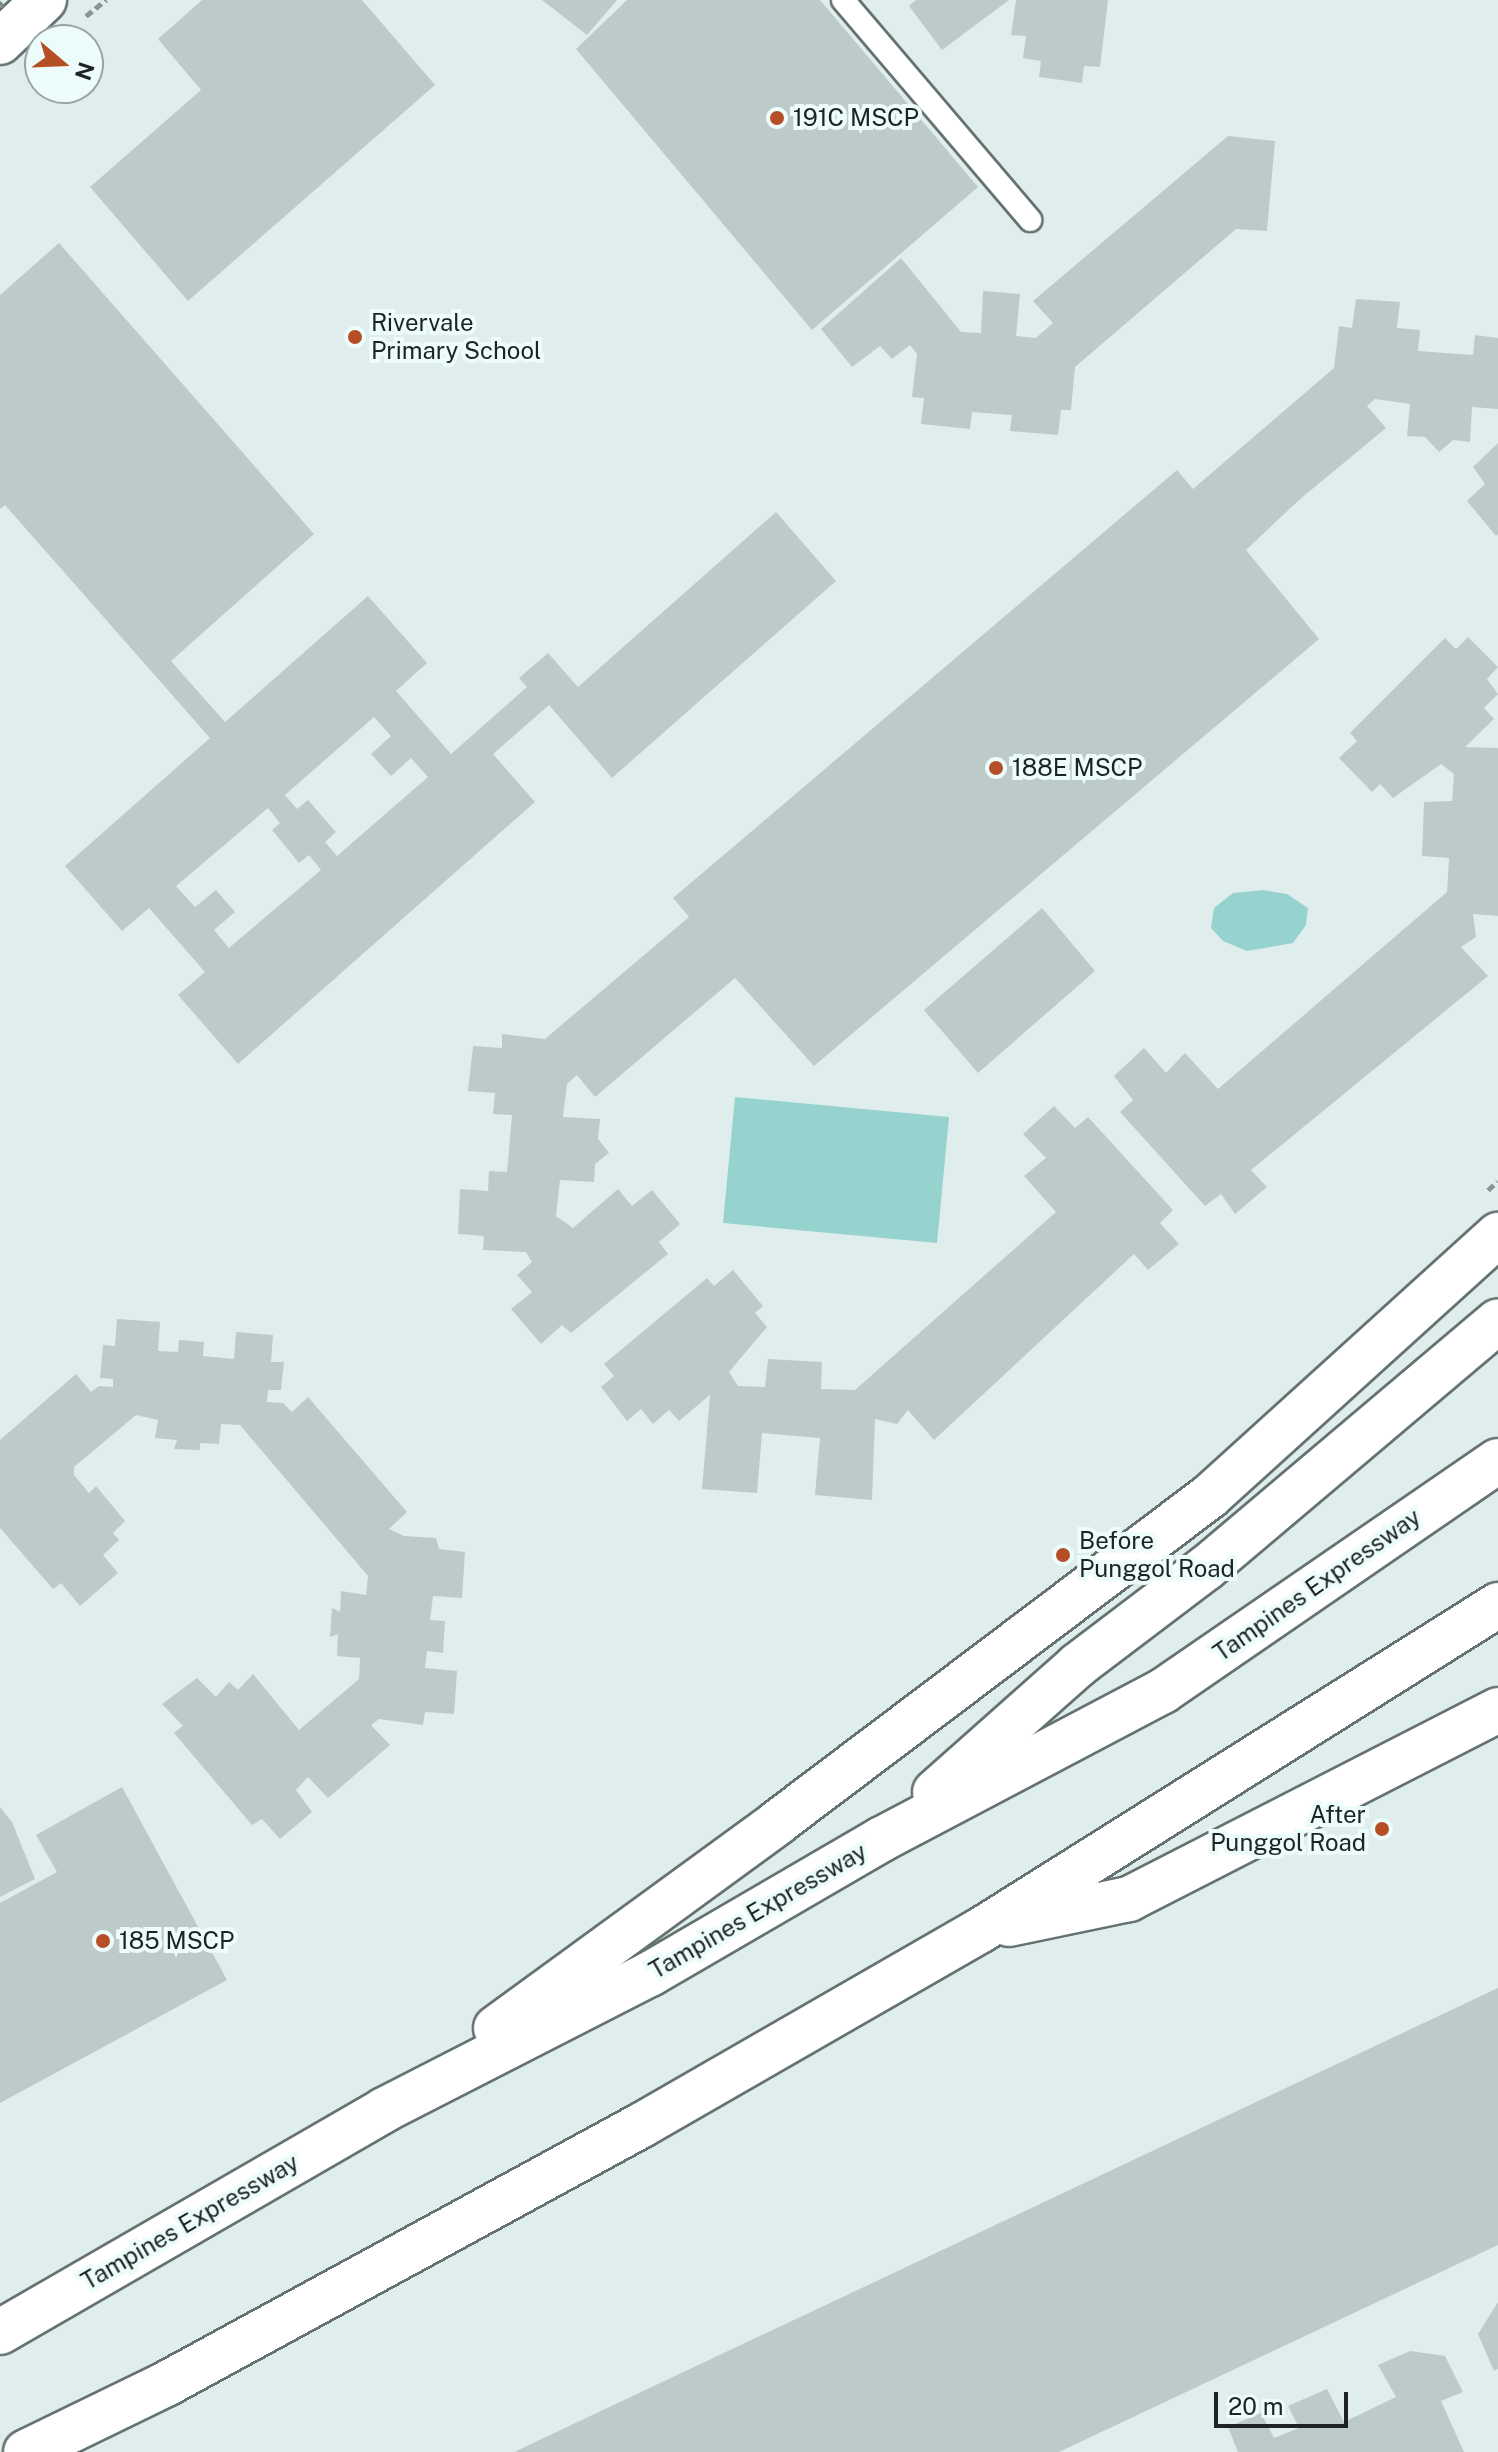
<!DOCTYPE html>
<style>
body{margin:0}
#map{position:relative;width:1498px;height:2452px;overflow:hidden;background:#dfeeed;font-family:"Public Sans",sans-serif}
div>[style]{position:absolute}
[style*='--x']{left:calc(var(--x)*1px);top:calc(var(--y)*1px);width:calc(var(--w)*1px);rotate:calc(var(--a)*1deg)}
.green>*{inset:0;background:#96d2ce}
.building>*{inset:0;background:#bccbc9}
.path>*{height:5px;margin-top:-2.5px;transform-origin:0;background:repeating-linear-gradient(90deg,#899494 0 8px,transparent 0 12px)}
.roads{filter:drop-shadow(2px 0 #647271) drop-shadow(-2px 0 #647271) drop-shadow(0 2px #647271) drop-shadow(0 -2px #647271)}
.service>*{height:22px;margin:-11px;padding:0 11px;transform-origin:11px;border-radius:11px;background:#fff}
.tertiary>*{height:44px;margin:-22px;padding:0 22px;transform-origin:22px;border-radius:22px;background:#fff}
.motorway>*{height:44px;margin:-22px;padding:0 22px;transform-origin:22px;border-radius:22px;background:#fff}
.rail>*{height:6px;margin-top:-3px;transform-origin:0;background:repeating-linear-gradient(90deg,#808a8a 0 4px,transparent 0 12px)}
.dots>*{width:22px;height:22px;translate:-50% -50%;box-sizing:border-box;border:4px solid #ecfcfa;border-radius:50%}
span{translate:-50% -50%;white-space:nowrap;text-align:center;line-height:1.15;-webkit-text-stroke:8px #ecfcfa;paint-order:stroke}
.poi-label{font-size:24px;color:#1d2222}
.left{translate:0 -50%;text-align:left}
.right{translate:-100% -50%;text-align:right}
.street-label{font-size:24px;color:#1d2222}
.north{position:absolute;left:24px;top:24px;width:80px;height:80px;box-sizing:border-box;background:#ecfcfa;border:2px solid #99a5a4;border-radius:50%;rotate:109deg;font-size:22px;font-weight:700;line-height:32px;text-align:center;color:#1d2222}
.north::after{content:'';display:block;margin:auto;width:28px;height:36px;background:#b64f26;clip-path:polygon(50% 0,100% 100%,50% 72%,0 100%)}
.scale{position:absolute;left:1214px;top:2392px;width:134px;height:36px;box-sizing:border-box;border:4px solid #1d2222;border-top:0;padding-left:10px;font-size:24px;line-height:28px;white-space:nowrap;color:#1d2222;-webkit-text-stroke:6px #ecfcfa;paint-order:stroke}
</style>
<div id="map">
<div class="green">
<div style="clip-path:polygon(1263px 890px,1287px 894px,1308px 908px,1306px 925px,1293px 943px,1247px 951px,1223px 941px,1211px 928px,1214px 908px,1233px 893px)"></div>
<div style="clip-path:polygon(735px 1097px,949px 1117px,937px 1243px,723px 1223px)"></div>
</div>
<div class="building">
<div style="clip-path:polygon(202px 0,362px 0,435px 85px,188px 301px,90px 187px,201px 90px,158px 39px)"></div>
<div style="clip-path:polygon(542px 0,617px 0,587px 35px)"></div>
<div style="clip-path:polygon(627px 0,820px 0,978px 187px,812px 330px,576px 49px)"></div>
<div style="clip-path:polygon(916px 0,1009px 0,942px 50px,909px 6px)"></div>
<div style="clip-path:polygon(1016px 0,1108px 0,1100px 67px,1084px 66px,1082px 83px,1039px 77px,1041px 61px,1023px 58px,1026px 36px,1011px 35px)"></div>
<div style="clip-path:polygon(1228px 136px,1275px 141px,1267px 231px,1236px 229px,1075px 367px,1071px 410px,1061px 410px,1058px 435px,1010px 431px,1012px 415px,972px 412px,970px 429px,921px 424px,924px 398px,912px 397px,917px 354px,910px 345px,892px 359px,880px 346px,852px 367px,821px 329px,901px 258px,961px 332px,981px 333px,983px 291px,1020px 294px,1016px 336px,1036px 338px,1053px 323px,1033px 301px)"></div>
<div style="clip-path:polygon(evenodd,59px 243px,314px 534px,171px 661px,225px 722px,368px 596px,427px 663px,396px 691px,451px 754px,527px 687px,519px 678px,548px 653px,578px 687px,776px 512px,836px 581px,612px 778px,549px 705px,493px 754px,535px 802px,238px 1064px,178px 995px,205px 972px,149px 908px,122px 931px,65px 866px,210px 738px,5px 505px,0 509px,0 295px,59px 243px,374px 717px,391px 736px,371px 754px,391px 776px,411px 758px,428px 777px,337px 856px,325px 842px,336px 832px,308px 800px,297px 809px,285px 795px,374px 717px,59px 243px,268px 808px,280px 823px,272px 830px,299px 863px,309px 855px,321px 870px,229px 948px,214px 930px,235px 912px,216px 890px,195px 907px,176px 886px,268px 808px)"></div>
<div style="clip-path:polygon(1356px 299px,1400px 302px,1397px 328px,1420px 330px,1418px 351px,1473px 355px,1475px 335px,1498px 338px,1498px 409px,1472px 407px,1470px 442px,1453px 440px,1439px 452px,1425px 437px,1407px 436px,1410px 404px,1375px 399px,1367px 406px,1386px 428px,1299px 500px,1246px 550px,1319px 639px,814px 1066px,735px 978px,595px 1097px,577px 1075px,567px 1084px,563px 1117px,600px 1119px,598px 1139px,609px 1153px,595px 1164px,594px 1182px,560px 1180px,556px 1216px,573px 1228px,618px 1189px,632px 1206px,652px 1190px,680px 1224px,659px 1242px,668px 1254px,571px 1333px,562px 1325px,541px 1344px,511px 1309px,532px 1292px,517px 1275px,532px 1262px,526px 1252px,483px 1250px,484px 1236px,458px 1234px,460px 1189px,488px 1191px,489px 1171px,507px 1172px,512px 1115px,493px 1114px,495px 1093px,468px 1091px,473px 1046px,502px 1048px,502px 1034px,545px 1039px,689px 917px,673px 898px,1177px 470px,1193px 489px,1334px 368px,1339px 326px,1352px 328px)"></div>
<div style="clip-path:polygon(1498px 443px,1498px 534px,1496px 536px,1467px 501px,1485px 484px,1473px 467px)"></div>
<div style="clip-path:polygon(1468px 637px,1498px 667px,1487px 679px,1498px 694px,1484px 708px,1494px 719px,1465px 747px,1498px 748px,1498px 916px,1473px 914px,1476px 937px,1461px 947px,1488px 976px,1251px 1170px,1267px 1187px,1235px 1214px,1221px 1194px,1205px 1206px,1120px 1112px,1133px 1100px,1114px 1076px,1144px 1048px,1166px 1073px,1185px 1053px,1218px 1089px,1447px 892px,1449px 858px,1422px 856px,1424px 802px,1452px 801px,1454px 774px,1441px 764px,1393px 798px,1380px 784px,1372px 792px,1339px 758px,1357px 741px,1350px 733px,1445px 638px,1456px 649px)"></div>
<div style="clip-path:polygon(1042px 908px,1095px 971px,978px 1073px,924px 1010px)"></div>
<div style="clip-path:polygon(1054px 1106px,1075px 1128px,1088px 1117px,1173px 1210px,1160px 1223px,1179px 1244px,1148px 1270px,1134px 1254px,934px 1440px,908px 1410px,897px 1424px,875px 1419px,872px 1500px,815px 1495px,820px 1438px,762px 1433px,757px 1493px,702px 1489px,710px 1395px,679px 1421px,669px 1410px,653px 1424px,641px 1409px,627px 1421px,601px 1387px,614px 1376px,604px 1364px,707px 1278px,714px 1286px,733px 1270px,763px 1306px,755px 1313px,767px 1327px,729px 1372px,738px 1386px,765px 1387px,768px 1359px,822px 1362px,821px 1389px,855px 1390px,1056px 1212px,1024px 1176px,1046px 1158px,1023px 1134px)"></div>
<div style="clip-path:polygon(117px 1319px,160px 1322px,158px 1351px,178px 1352px,179px 1340px,204px 1342px,203px 1356px,234px 1359px,236px 1332px,273px 1335px,271px 1362px,284px 1362px,281px 1390px,268px 1390px,267px 1402px,283px 1403px,292px 1412px,308px 1397px,407px 1512px,389px 1529px,404px 1536px,436px 1538px,439px 1549px,465px 1552px,462px 1598px,433px 1596px,430px 1620px,445px 1621px,443px 1653px,427px 1651px,425px 1668px,457px 1671px,454px 1714px,425px 1712px,423px 1725px,379px 1719px,371px 1725px,390px 1745px,328px 1798px,308px 1777px,296px 1790px,312px 1812px,280px 1839px,262px 1819px,252px 1825px,174px 1733px,183px 1726px,162px 1704px,197px 1678px,216px 1697px,229px 1682px,238px 1690px,253px 1674px,299px 1730px,359px 1679px,360px 1658px,337px 1656px,338px 1634px,330px 1637px,332px 1608px,340px 1612px,341px 1591px,366px 1595px,368px 1576px,240px 1425px,221px 1424px,219px 1444px,200px 1443px,200px 1450px,174px 1449px,177px 1440px,155px 1438px,158px 1420px,136px 1415px,74px 1467px,74px 1475px,89px 1493px,96px 1486px,125px 1521px,113px 1533px,119px 1540px,103px 1555px,118px 1573px,80px 1606px,61px 1583px,53px 1589px,0 1528px,0 1440px,76px 1374px,91px 1392px,99px 1386px,113px 1387px,113px 1379px,100px 1378px,103px 1345px,115px 1346px)"></div>
<div style="clip-path:polygon(122px 1787px,227px 1980px,0 2103px,0 1903px,57px 1872px,36px 1835px)"></div>
<div style="clip-path:polygon(0 1807px,12px 1822px,35px 1879px,0 1897px)"></div>
<div style="clip-path:polygon(1498px 1988px,1498px 2245px,1059px 2452px,514px 2452px)"></div>
<div style="clip-path:polygon(1498px 2302px,1498px 2369px,1494px 2371px,1478px 2334px)"></div>
<div style="clip-path:polygon(1410px 2351px,1445px 2356px,1463px 2392px,1441px 2401px,1464px 2452px,1238px 2452px,1228px 2427px,1261px 2413px,1274px 2438px,1299px 2428px,1288px 2406px,1327px 2389px,1344px 2422px,1396px 2397px,1378px 2365px)"></div>
</div>
<div class="path">
<div style="--x:86;--y:16;--w:26;--a:-39"></div>
<div style="--x:1488;--y:1190;--w:13;--a:-42"></div>
</div>
<div class="roads">
<div class="service">
<div style="--x:843;--y:0;--w:289;--a:49.6"></div>
</div>
<div class="tertiary">
<div style="--x:0;--y:42;--w:61;--a:-43.7"></div>
</div>
<div class="motorway">
<div style="--x:935;--y:1792;--w:191;--a:-41.6"></div>
<div style="--x:1078;--y:1665;--w:161;--a:-37.2"></div>
<div style="--x:1206;--y:1568;--w:382;--a:-40.2"></div>
<div style="--x:1009;--y:1924;--w:123;--a:-11.8"></div>
<div style="--x:1129;--y:1899;--w:415;--a:-27.1"></div>
<div style="--x:496;--y:2028;--w:349;--a:-36.1"></div>
<div style="--x:778;--y:1822;--w:541;--a:-37.04"></div>
<div style="--x:1210;--y:1496;--w:389;--a:-42.2"></div>
<div style="--x:0;--y:2332;--w:444;--a:-30"></div>
<div style="--x:384;--y:2110;--w:299;--a:-27.1"></div>
<div style="--x:650;--y:1974;--w:268;--a:-30.2"></div>
<div style="--x:882;--y:1839;--w:318;--a:-27.8"></div>
<div style="--x:1163;--y:1691;--w:406;--a:-34.5"></div>
<div style="--x:26;--y:2452;--w:156;--a:-25.9"></div>
<div style="--x:166;--y:2384;--w:540;--a:-28.56"></div>
<div style="--x:640;--y:2126;--w:393;--a:-29.9"></div>
<div style="--x:981;--y:1930;--w:611;--a:-32.15"></div>
</div>
</div>
<div class="rail">
<div style="--x:0;--y:6;--w:8;--a:-45"></div>
</div>
<div class="dots">
<div style="left:777px;top:118px;background:#b64f26"></div>
<div style="left:355px;top:337px;background:#b64f26"></div>
<div style="left:996px;top:768px;background:#b64f26"></div>
<div style="left:1063px;top:1555px;background:#b64f26"></div>
<div style="left:1382px;top:1829px;background:#b64f26"></div>
<div style="left:103px;top:1941px;background:#b64f26"></div>
</div>
<div class="poi-label">
<span class="left" style="left:793px;top:118px">191C MSCP</span>
<span class="left" style="left:371px;top:337px">Rivervale<br>Primary School</span>
<span class="left" style="left:1012px;top:768px">188E MSCP</span>
<span class="left" style="left:1079px;top:1555px">Before<br>Punggol Road</span>
<span class="right" style="left:1366px;top:1829px">After<br>Punggol Road</span>
<span class="left" style="left:119px;top:1941px">185 MSCP</span>
</div>
<div class="street-label">
<span style="left:1317px;top:1585px;rotate:-35deg">Tampines Expressway</span>
<span style="left:758px;top:1911px;rotate:-30deg">Tampines Expressway</span>
<span style="left:190px;top:2222px;rotate:-30deg">Tampines Expressway</span>
</div>
<div class="north">N</div>
<div class="scale">20 m</div>
</div>
